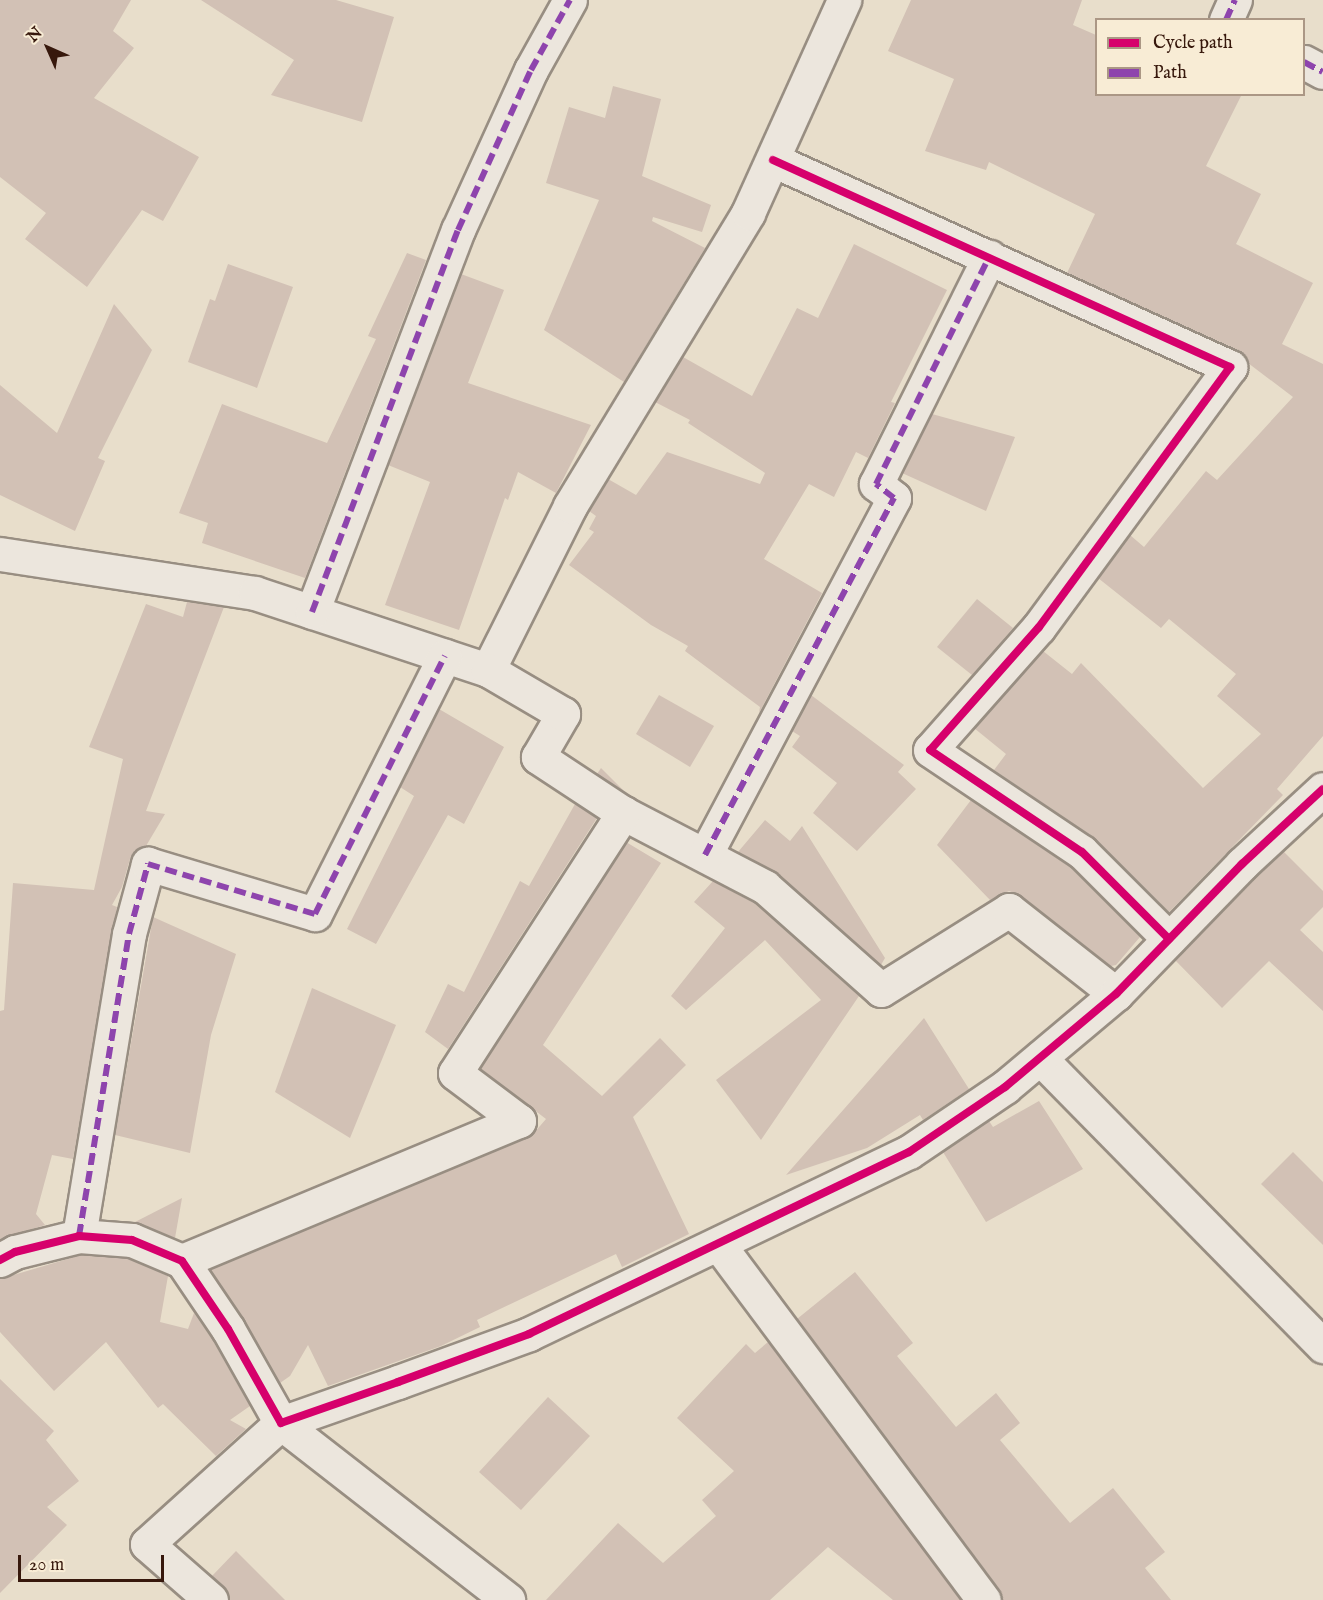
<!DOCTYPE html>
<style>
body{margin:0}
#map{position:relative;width:1323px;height:1600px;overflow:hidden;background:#e8decb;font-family:"IM FELL English",serif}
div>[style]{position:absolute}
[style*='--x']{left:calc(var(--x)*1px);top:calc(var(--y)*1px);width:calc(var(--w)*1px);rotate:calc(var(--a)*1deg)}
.building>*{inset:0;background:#d2c1b5}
.roads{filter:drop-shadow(2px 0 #988e82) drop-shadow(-2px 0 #988e82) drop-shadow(0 2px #988e82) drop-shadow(0 -2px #988e82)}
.minor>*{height:33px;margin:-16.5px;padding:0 16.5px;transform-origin:16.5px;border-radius:16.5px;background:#ece6dd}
.quiet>*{height:6px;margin-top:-3px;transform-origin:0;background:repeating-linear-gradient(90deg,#8e44ad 0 12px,transparent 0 18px)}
.cycleway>*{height:8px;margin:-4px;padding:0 4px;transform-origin:4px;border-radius:4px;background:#d6006c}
span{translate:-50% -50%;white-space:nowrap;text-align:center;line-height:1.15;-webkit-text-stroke:6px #f8ecd5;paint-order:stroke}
.legend{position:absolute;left:1095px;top:18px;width:210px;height:78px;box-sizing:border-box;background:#f8ecd5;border:2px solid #ab9785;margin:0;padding:8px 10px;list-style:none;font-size:18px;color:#37180c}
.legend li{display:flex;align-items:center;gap:12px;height:30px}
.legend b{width:30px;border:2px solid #ab9785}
.north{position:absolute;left:18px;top:18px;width:60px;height:60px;-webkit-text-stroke:4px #f8ecd5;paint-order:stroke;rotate:315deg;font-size:16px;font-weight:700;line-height:24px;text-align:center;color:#37180c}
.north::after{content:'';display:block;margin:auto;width:21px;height:27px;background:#37180c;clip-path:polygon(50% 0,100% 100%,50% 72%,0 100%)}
.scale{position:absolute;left:18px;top:1555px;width:146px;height:27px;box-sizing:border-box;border:3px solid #37180c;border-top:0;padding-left:8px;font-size:18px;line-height:21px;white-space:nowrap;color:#37180c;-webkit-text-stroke:4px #f8ecd5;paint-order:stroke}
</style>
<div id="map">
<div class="building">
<div style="clip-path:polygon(0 0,131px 0,113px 31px,134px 48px,94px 98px,199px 157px,163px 221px,142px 210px,87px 287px,25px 239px,46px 213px,0 177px)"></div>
<div style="clip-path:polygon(201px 0,336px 0,394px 17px,362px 122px,271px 95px,294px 60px)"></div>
<div style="clip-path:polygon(911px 0,1082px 0,1073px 25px,1096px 35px,1096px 94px,1242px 94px,1206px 166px,1261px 194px,1236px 244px,1313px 283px,1282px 344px,1323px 364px,1323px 736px,1277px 789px,1283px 795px,1169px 912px,1093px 837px,994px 770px,1006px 754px,974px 728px,1043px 651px,1072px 674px,1081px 663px,1203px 788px,1261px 734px,1217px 696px,1236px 674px,1169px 619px,1161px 628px,1098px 578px,1130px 535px,1144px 547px,1206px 471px,1217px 480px,1293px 397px,1248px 363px,1238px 350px,1067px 273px,1095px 214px,989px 162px,986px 170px,925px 151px,954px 79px,888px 51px)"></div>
<div style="clip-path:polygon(613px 86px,661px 99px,642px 176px,711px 205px,702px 232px,653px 217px,652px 221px,705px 248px,624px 382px,544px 330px,599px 200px,546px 183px,569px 107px,605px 118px)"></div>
<div style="clip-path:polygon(854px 244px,947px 290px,891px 402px,895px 403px,868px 458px,856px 452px,834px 497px,809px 484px,764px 559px,822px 593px,759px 713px,760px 707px,685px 651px,688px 646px,651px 625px,569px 565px,594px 532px,589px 529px,596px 516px,589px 511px,608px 479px,636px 495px,667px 452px,760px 484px,765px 473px,688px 423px,690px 420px,655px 402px,683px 357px,752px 396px,797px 308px,818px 318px)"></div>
<div style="clip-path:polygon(407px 253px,426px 260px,305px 578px,202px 543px,208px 523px,179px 513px,222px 404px,327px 443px,376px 339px,368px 336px)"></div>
<div style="clip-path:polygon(228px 264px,293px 287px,257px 388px,188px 362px,210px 299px,215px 301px)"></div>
<div style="clip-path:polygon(461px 274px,504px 290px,468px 383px,591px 425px,556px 493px,518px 472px,508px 500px,505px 498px,459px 630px,385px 605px,430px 482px,388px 465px)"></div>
<div style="clip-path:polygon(114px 304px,152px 350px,98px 458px,105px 461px,75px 531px,0 495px,0 385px,57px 433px)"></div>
<div style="clip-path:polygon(932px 414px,1015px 437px,986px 511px,902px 473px)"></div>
<div style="clip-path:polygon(977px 599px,1013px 628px,972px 675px,937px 647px)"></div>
<div style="clip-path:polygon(187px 602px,224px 607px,146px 811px,165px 814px,146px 846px,135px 850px,130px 859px,122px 887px,112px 905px,117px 907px,73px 1159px,52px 1155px,36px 1214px,45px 1225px,0 1239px,0 1011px,4px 1010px,13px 883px,94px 890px,123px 759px,89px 747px,146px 604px,183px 617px)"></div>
<div style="clip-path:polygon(659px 695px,714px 726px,690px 767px,636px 734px)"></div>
<div style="clip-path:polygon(811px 695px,904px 765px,898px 772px,916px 789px,857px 851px,813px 813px,837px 783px,792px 747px,800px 736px,792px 731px)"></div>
<div style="clip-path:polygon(439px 709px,504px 747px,464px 824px,448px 815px,376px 944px,347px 929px,414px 796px,400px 787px)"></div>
<div style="clip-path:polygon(601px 768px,624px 791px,597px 774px)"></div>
<div style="clip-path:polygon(971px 800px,1070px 867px,1140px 937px,1116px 965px,1111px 966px,1020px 895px,1009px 891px,990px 900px,937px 845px)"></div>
<div style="clip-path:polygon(575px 804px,597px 818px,448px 1049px,425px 1032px,448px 984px,464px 992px,520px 881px,529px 886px)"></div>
<div style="clip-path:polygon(765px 820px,790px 841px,802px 826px,885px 958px,881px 965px,777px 873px,738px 852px)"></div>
<div style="clip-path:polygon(626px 842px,661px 863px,543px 1045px,602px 1096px,660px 1038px,686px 1065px,633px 1117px,689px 1234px,622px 1267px,616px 1254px,477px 1320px,480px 1327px,441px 1346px,328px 1386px,308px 1345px,290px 1376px,280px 1383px,210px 1270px,534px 1133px,546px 1119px,480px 1068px)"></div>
<div style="clip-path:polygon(1283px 851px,1323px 891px,1323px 907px,1300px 930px,1323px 952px,1323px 1011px,1269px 961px,1222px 1008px,1175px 960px)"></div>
<div style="clip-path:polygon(713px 881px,754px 903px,859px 996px,761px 1140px,716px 1080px,821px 1000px,765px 940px,686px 1010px,671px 996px,725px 928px,694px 902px)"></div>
<div style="clip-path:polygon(153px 917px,236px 954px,211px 1035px,190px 1153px,115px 1135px)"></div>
<div style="clip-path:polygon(312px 988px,396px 1025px,350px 1138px,275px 1092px)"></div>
<div style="clip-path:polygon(924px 1018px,969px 1089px,923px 1120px,920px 1115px,867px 1148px,786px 1175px)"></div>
<div style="clip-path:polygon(1039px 1101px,1083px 1169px,986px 1222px,943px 1152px,989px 1121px,993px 1127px)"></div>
<div style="clip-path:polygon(1293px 1152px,1323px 1182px,1323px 1245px,1261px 1184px)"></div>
<div style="clip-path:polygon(182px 1198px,175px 1238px,135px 1222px)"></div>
<div style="clip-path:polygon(81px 1255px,128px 1258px,168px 1276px,160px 1322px,188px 1329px,194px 1313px,212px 1339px,250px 1406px,230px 1420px,246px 1429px,216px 1456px,163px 1404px,158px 1408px,106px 1342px,54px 1391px,0 1332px,0 1279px)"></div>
<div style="clip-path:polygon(855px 1272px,913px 1343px,897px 1356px,956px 1427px,996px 1393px,1020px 1423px,1000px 1440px,1070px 1523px,1113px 1488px,1165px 1552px,1145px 1568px,1171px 1600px,1002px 1600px,999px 1589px,797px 1319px)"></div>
<div style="clip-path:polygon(768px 1342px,961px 1600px,893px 1600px,828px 1547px,770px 1600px,546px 1600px,618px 1523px,663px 1563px,716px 1516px,702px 1500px,734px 1471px,677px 1418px,746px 1344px,755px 1353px)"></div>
<div style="clip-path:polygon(0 1379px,54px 1431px,46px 1440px,79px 1481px,47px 1507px,67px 1525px,0 1593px)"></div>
<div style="clip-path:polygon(548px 1397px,590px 1436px,521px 1510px,479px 1472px)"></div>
<div style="clip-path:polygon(236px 1551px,285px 1600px,229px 1600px,224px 1586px,212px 1576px)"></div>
</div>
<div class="roads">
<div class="minor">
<div style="--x:1226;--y:20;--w:22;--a:-66"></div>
<div style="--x:1304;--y:62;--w:21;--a:28"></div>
<div style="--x:773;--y:160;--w:502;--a:24.37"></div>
<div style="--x:1230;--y:367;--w:323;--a:126.3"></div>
<div style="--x:1039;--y:627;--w:164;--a:131.5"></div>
<div style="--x:930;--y:750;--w:183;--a:33.9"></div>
<div style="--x:1082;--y:852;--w:123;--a:45"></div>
<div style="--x:0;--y:554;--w:258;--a:8.7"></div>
<div style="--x:255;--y:593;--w:245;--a:18.3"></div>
<div style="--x:488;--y:670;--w:183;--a:-63.4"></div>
<div style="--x:570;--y:506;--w:343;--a:-58.7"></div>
<div style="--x:748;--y:213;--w:234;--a:-65.7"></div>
<div style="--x:312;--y:612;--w:409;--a:-69.1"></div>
<div style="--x:458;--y:230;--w:176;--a:-65.5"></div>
<div style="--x:531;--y:70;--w:80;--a:-60.9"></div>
<div style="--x:623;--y:813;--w:160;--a:27.5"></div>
<div style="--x:765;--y:887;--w:155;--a:41.6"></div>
<div style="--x:881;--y:990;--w:151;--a:-32"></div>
<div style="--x:1009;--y:910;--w:136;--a:38.1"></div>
<div style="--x:705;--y:855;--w:404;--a:-62.1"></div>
<div style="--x:894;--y:498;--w:23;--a:-142"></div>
<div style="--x:876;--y:484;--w:254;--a:-63.5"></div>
<div style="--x:1040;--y:1058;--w:404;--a:45.5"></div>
<div style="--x:79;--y:1236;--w:306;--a:-80.6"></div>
<div style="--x:129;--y:934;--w:73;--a:-74.8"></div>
<div style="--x:148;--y:864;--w:174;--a:16.7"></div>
<div style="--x:315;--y:914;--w:289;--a:-63.3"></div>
<div style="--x:719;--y:1245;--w:443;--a:53.3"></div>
<div style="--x:0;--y:1260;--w:17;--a:-28"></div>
<div style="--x:15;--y:1252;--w:66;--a:-14"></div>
<div style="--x:79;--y:1236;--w:53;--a:4.3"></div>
<div style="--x:132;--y:1240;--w:54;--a:22.8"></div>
<div style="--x:182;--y:1261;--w:82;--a:55.9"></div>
<div style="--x:228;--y:1329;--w:108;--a:60.6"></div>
<div style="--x:281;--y:1423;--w:124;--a:-19.3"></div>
<div style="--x:398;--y:1382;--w:140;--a:-20.1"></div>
<div style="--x:529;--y:1334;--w:421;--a:-25.6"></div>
<div style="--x:909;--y:1152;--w:116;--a:-34.1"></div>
<div style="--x:1005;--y:1087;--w:145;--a:-40"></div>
<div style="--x:1116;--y:994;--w:181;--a:-45.9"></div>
<div style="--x:1242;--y:864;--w:110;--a:-42.8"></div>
<div style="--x:182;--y:1261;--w:365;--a:-22.6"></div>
<div style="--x:519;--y:1121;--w:80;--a:-143.1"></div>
<div style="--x:455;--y:1073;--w:310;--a:-57.1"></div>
<div style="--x:623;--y:813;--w:102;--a:-146.6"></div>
<div style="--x:538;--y:757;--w:50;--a:-59.8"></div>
<div style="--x:563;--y:714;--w:87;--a:-149.6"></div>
<div style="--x:211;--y:1600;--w:85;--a:-138.8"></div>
<div style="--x:147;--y:1544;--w:181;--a:-42.1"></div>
<div style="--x:281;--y:1423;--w:288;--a:37.9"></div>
</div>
</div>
<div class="quiet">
<div style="--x:1226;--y:20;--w:22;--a:-66"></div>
<div style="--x:1304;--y:62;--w:21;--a:28"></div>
<div style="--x:312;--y:612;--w:409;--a:-69.1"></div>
<div style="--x:458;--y:230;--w:176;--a:-65.5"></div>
<div style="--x:531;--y:70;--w:80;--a:-60.9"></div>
<div style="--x:705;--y:855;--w:404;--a:-62.1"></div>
<div style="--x:894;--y:498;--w:23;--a:-142"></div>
<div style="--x:876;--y:484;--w:254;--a:-63.5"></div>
<div style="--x:79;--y:1236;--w:306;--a:-80.6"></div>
<div style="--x:129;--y:934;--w:73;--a:-74.8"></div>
<div style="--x:148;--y:864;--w:174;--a:16.7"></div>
<div style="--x:315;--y:914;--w:289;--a:-63.3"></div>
</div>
<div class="cycleway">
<div style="--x:773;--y:160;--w:502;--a:24.37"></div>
<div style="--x:1230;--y:367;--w:323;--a:126.3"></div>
<div style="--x:1039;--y:627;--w:164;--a:131.5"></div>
<div style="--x:930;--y:750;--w:183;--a:33.9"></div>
<div style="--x:1082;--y:852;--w:123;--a:45"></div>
<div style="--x:0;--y:1260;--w:17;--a:-28"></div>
<div style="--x:15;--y:1252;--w:66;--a:-14"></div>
<div style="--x:79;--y:1236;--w:53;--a:4.3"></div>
<div style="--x:132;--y:1240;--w:54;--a:22.8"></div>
<div style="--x:182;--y:1261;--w:82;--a:55.9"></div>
<div style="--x:228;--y:1329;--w:108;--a:60.6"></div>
<div style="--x:281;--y:1423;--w:124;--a:-19.3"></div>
<div style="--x:398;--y:1382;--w:140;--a:-20.1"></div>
<div style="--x:529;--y:1334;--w:421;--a:-25.6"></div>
<div style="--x:909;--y:1152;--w:116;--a:-34.1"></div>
<div style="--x:1005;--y:1087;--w:145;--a:-40"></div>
<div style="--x:1116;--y:994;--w:181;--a:-45.9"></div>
<div style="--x:1242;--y:864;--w:110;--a:-42.8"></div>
</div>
<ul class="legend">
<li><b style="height:8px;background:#d6006c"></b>Cycle path</li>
<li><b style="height:8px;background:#8e44ad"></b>Path</li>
</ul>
<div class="north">N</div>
<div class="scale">20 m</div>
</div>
